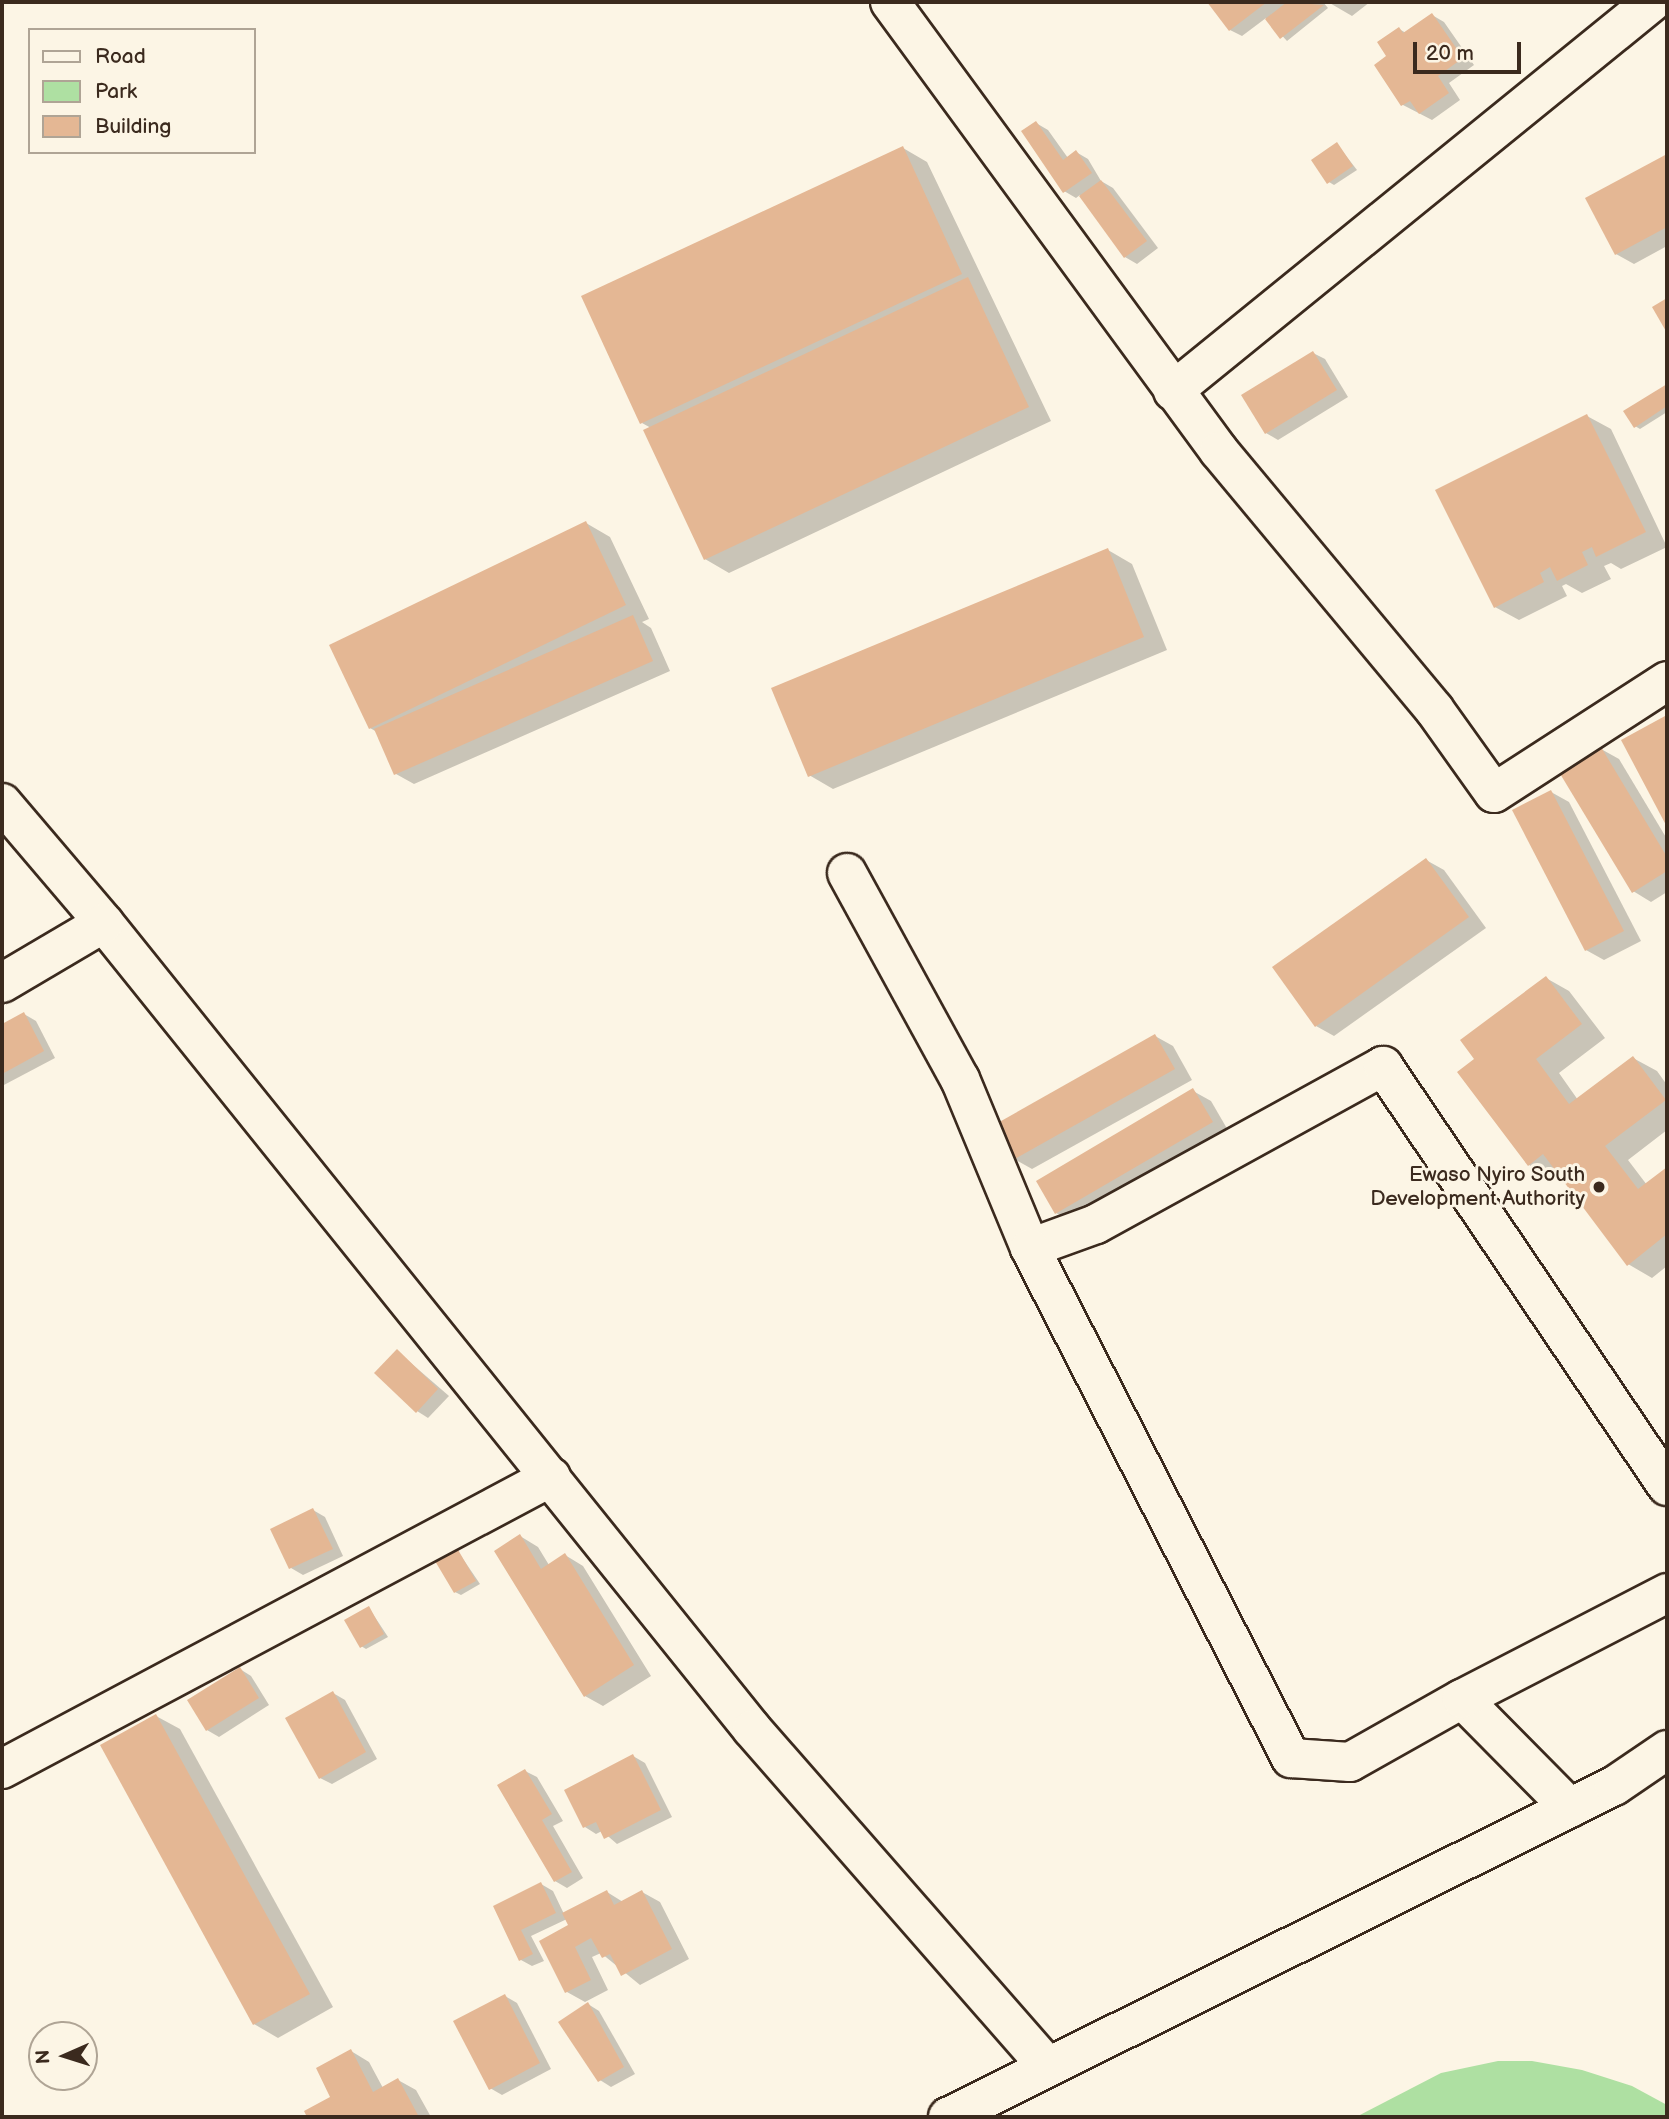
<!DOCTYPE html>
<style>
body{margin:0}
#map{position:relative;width:1669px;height:2119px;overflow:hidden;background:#fcf5e5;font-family:"Balsamiq Sans",sans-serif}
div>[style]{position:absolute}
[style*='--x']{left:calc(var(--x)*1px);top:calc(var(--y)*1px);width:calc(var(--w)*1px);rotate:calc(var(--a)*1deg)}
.green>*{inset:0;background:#aee0a2}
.shadow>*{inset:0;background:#0003}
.building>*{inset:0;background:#e4b794}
.roads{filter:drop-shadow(2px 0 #3b2a1e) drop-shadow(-2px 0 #3b2a1e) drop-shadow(0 2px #3b2a1e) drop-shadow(0 -2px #3b2a1e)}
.minor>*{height:38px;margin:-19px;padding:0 19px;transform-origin:19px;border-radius:19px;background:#fcf5e5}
.dots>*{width:19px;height:19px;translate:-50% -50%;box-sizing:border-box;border:4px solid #fcf5e5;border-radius:50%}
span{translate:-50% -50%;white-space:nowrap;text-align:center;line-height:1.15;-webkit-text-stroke:6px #fcf5e5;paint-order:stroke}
.poi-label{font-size:21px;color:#3b2a1e}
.right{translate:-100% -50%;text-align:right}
.frame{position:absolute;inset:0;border:4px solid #3b2a1e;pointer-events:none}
.legend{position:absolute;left:28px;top:28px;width:228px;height:126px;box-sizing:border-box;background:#fcf5e5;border:2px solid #afa495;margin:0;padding:9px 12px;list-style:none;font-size:21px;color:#3b2a1e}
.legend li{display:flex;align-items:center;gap:14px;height:35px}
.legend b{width:35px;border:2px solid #afa495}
.north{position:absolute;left:28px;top:2021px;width:70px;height:70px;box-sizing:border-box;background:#fcf5e5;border:2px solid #afa495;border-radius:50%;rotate:267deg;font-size:19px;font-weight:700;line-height:28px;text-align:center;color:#3b2a1e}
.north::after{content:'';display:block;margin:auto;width:24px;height:32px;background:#3b2a1e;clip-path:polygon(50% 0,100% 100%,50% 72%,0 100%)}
.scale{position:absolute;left:1413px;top:42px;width:108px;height:32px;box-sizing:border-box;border:4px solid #3b2a1e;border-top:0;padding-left:9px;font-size:21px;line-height:24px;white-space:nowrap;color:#3b2a1e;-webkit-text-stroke:5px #fcf5e5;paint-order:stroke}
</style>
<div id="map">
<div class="green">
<div style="clip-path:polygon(1498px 2061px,1532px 2061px,1582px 2070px,1632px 2086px,1667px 2105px,1667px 2117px,1356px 2117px,1441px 2073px)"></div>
</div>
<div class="shadow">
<div style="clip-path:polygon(1209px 2px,1323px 2px,1328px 8px,1287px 41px,1266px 18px,1242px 36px,1230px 30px)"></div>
<div style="clip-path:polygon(1328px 2px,1370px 2px,1352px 16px)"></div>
<div style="clip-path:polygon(1432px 15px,1444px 22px,1474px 65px,1449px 83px,1460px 100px,1432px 120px,1403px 105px,1388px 57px,1399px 29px,1406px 33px)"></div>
<div style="clip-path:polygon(1036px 123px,1048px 130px,1068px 158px,1076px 152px,1088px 159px,1101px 181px,1113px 188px,1158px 248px,1137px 264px,1125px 257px,1080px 195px,1076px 198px,1064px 191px)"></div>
<div style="clip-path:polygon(1337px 144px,1357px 170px,1334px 185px,1329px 182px)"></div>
<div style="clip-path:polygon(903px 148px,927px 162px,1051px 421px,729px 573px,705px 559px,651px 428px,642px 423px)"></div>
<div style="clip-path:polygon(1667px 156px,1667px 246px,1634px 264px,1616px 254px,1587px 199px)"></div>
<div style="clip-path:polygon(1313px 353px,1325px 359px,1348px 397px,1278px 440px,1266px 433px)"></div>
<div style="clip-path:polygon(1667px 386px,1667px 412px,1640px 429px,1635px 426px,1626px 412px)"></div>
<div style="clip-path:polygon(1587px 416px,1611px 429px,1667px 547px,1621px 569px,1611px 563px,1604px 566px,1611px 579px,1582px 593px,1566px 584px,1562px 586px,1567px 596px,1519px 620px,1495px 607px)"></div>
<div style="clip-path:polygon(586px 523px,610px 537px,649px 619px,642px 622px,651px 628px,670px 671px,414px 784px,396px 774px,377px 732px,370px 728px)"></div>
<div style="clip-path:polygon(1108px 550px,1132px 564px,1167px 650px,833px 789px,809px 775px)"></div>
<div style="clip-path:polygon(1665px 718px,1667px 719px,1667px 823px,1623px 740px)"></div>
<div style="clip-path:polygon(1601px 749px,1619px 759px,1667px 839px,1667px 892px,1651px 902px,1633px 891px)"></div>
<div style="clip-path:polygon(1551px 792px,1569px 802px,1641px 941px,1604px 960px,1586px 950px)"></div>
<div style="clip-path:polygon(1426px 860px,1444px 870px,1486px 928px,1334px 1036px,1316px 1026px)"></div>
<div style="clip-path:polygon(1546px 978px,1569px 991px,1605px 1038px,1559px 1073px,1578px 1100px,1633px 1058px,1657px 1071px,1667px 1085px,1667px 1130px,1628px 1160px,1647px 1185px,1667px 1170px,1667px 1266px,1652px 1278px,1628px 1264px,1560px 1173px,1553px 1178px,1529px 1165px,1476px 1060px)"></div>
<div style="clip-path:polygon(24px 1014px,36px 1021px,55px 1058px,2px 1086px,2px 1026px)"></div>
<div style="clip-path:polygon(1155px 1036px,1173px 1046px,1192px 1080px,1032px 1169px,1014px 1159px)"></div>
<div style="clip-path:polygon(1193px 1091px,1211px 1101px,1229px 1132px,1074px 1223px,1056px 1213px)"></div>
<div style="clip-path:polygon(397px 1351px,449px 1396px,428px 1418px,417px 1411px)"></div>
<div style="clip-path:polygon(313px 1510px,325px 1517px,343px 1556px,303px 1575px,291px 1568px)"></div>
<div style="clip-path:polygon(520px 1536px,538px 1547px,549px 1565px,565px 1555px,583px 1566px,651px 1676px,603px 1706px,585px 1696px)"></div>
<div style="clip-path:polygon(457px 1550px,480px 1584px,461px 1595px,455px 1592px)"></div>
<div style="clip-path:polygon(369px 1608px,388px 1637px,366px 1649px,361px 1646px)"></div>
<div style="clip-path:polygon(240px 1669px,251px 1676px,269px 1705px,219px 1737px,207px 1730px)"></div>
<div style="clip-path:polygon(333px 1693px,345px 1700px,377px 1759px,332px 1784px,320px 1778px)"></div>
<div style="clip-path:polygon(156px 1716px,180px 1729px,333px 2007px,278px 2038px,254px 2024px)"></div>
<div style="clip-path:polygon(633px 1756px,645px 1763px,672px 1817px,617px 1844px,602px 1831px,596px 1834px,585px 1827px)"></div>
<div style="clip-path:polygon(525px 1771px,537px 1777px,563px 1821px,553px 1826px,583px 1878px,567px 1888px,555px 1881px)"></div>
<div style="clip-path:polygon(541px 1884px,553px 1891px,564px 1914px,607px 1892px,623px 1902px,642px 1892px,660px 1902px,689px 1959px,640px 1985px,601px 1953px,592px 1957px,608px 1990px,585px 2002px,567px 1992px,571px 1926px,567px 1919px,531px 1936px,544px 1961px,532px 1966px,521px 1960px,495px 1907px)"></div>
<div style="clip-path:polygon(505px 1996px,517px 2003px,551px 2069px,502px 2095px,490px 2088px)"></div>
<div style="clip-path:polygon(588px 2004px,599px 2011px,635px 2074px,611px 2087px,600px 2080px)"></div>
<div style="clip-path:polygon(351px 2051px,369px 2062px,383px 2088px,398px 2080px,416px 2090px,431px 2117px,309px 2117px,306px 2112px,333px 2098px)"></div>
</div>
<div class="building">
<div style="clip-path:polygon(1207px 2px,1267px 2px,1229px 31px)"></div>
<div style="clip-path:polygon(1287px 2px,1324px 5px,1280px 39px,1265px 19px)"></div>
<div style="clip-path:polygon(1432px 13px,1463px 58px,1438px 76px,1449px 93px,1419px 114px,1410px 101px,1401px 106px,1374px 65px,1386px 56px,1377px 42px,1399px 27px,1403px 33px)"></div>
<div style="clip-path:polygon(1036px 121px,1063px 160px,1076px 150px,1092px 173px,1063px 193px,1021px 131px)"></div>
<div style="clip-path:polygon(1337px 142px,1353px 166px,1327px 184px,1311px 160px)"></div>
<div style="clip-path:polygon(903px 146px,962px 274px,640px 424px,581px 296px)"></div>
<div style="clip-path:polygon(1667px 154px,1667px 227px,1615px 255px,1585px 198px)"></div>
<div style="clip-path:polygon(1101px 180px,1147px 241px,1124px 258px,1079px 196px)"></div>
<div style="clip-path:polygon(968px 277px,1029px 407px,704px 560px,643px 430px)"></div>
<div style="clip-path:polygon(1667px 298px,1667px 333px,1652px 307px)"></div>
<div style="clip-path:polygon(1313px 351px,1337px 390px,1265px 434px,1241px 395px)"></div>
<div style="clip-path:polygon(1667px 384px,1667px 406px,1634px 428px,1623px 411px)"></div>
<div style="clip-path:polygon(1587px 414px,1646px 532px,1596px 557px,1592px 547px,1582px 552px,1588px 565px,1557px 581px,1550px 567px,1540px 573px,1544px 582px,1494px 608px,1435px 490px)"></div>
<div style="clip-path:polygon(586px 521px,626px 605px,369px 729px,329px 645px)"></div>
<div style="clip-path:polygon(1108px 548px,1144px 637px,808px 777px,771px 688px)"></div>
<div style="clip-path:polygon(633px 615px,653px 661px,394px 775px,374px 729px)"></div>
<div style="clip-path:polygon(1665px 716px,1667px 720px,1667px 827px,1621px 740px)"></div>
<div style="clip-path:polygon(1601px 747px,1667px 857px,1667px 871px,1632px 893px,1559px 772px)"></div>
<div style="clip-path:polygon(1551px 790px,1624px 931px,1585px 951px,1512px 810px)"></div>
<div style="clip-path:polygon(1426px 858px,1469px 917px,1315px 1027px,1272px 967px)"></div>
<div style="clip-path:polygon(1546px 976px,1582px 1024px,1536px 1059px,1569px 1104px,1633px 1056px,1666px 1100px,1605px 1146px,1638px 1189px,1667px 1167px,1667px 1234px,1627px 1266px,1543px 1154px,1528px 1166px,1457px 1072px,1474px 1059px,1460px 1040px)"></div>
<div style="clip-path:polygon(24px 1012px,44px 1051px,2px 1074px,2px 1024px)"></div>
<div style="clip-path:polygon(1155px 1034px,1175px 1069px,1013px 1160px,994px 1125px)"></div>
<div style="clip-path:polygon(1193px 1088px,1213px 1122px,1055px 1214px,1036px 1181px)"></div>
<div style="clip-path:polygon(397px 1349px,438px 1389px,416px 1413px,374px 1373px)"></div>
<div style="clip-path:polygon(313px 1508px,333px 1549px,289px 1569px,270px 1529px)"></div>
<div style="clip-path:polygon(520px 1534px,541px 1569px,565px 1553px,634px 1665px,584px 1697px,494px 1551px)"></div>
<div style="clip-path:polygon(457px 1548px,476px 1581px,454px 1593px,435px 1561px)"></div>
<div style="clip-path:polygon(369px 1606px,384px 1634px,360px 1648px,344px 1620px)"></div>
<div style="clip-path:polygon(240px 1667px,259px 1698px,206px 1731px,187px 1700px)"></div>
<div style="clip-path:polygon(333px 1691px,366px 1752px,319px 1779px,285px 1718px)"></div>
<div style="clip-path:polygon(156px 1714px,310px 1994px,253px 2025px,100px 1745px)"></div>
<div style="clip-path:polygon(633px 1754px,661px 1810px,604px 1839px,596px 1822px,583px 1828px,564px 1790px)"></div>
<div style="clip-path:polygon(525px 1769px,552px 1814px,542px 1820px,572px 1872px,554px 1882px,497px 1785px)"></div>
<div style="clip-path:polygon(541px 1882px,556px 1913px,521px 1930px,533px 1954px,519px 1961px,493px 1906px)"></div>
<div style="clip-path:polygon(607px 1890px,614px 1905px,642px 1890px,672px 1949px,621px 1976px,610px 1954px,602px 1958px,591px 1938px,575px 1947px,591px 1980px,565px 1993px,539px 1941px,568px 1925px,562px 1913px)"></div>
<div style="clip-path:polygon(505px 1994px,540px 2063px,489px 2090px,453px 2021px)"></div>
<div style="clip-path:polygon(588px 2002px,624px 2067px,598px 2082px,558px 2022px)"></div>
<div style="clip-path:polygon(351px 2049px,373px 2092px,398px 2078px,419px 2117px,307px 2117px,304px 2111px,330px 2097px,316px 2068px)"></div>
</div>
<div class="roads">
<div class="minor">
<div style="--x:890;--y:2;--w:557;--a:53.77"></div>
<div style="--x:1219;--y:451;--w:336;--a:50.2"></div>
<div style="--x:1434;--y:709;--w:103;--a:54.5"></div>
<div style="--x:1494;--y:793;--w:206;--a:-32.9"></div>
<div style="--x:1173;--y:391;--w:617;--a:-39.08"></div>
<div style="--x:2;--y:803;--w:157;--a:49.6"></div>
<div style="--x:104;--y:923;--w:1034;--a:51.2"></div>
<div style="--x:752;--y:1729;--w:446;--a:48.8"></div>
<div style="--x:847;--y:873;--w:235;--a:61.3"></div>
<div style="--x:960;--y:1079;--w:183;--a:67.5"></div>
<div style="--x:1030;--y:1248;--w:70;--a:-20"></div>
<div style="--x:1096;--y:1224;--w:328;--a:-28.8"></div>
<div style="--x:1383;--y:1066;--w:507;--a:55.93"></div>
<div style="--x:2;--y:983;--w:118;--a:-30.5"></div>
<div style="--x:1030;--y:1248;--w:573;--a:62.9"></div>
<div style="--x:1291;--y:1758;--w:59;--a:3.9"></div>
<div style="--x:1350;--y:1762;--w:129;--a:-29.4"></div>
<div style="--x:2;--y:1769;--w:622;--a:-28.01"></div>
<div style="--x:1570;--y:1808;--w:153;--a:-134.7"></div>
<div style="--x:1462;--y:1699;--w:231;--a:-27.3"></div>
<div style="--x:948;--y:2117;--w:744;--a:-26.43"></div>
<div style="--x:1614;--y:1786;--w:64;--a:-34.2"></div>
</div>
</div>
<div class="dots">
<div style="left:1599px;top:1187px;background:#3b2a1e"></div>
</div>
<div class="poi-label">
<span class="right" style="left:1585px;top:1187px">Ewaso Nyiro South<br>Development Authority</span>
</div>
<div class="frame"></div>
<ul class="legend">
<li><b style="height:9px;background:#fcf5e5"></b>Road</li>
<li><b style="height:19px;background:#aee0a2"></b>Park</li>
<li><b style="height:19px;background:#e4b794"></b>Building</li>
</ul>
<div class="north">N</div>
<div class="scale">20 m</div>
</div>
